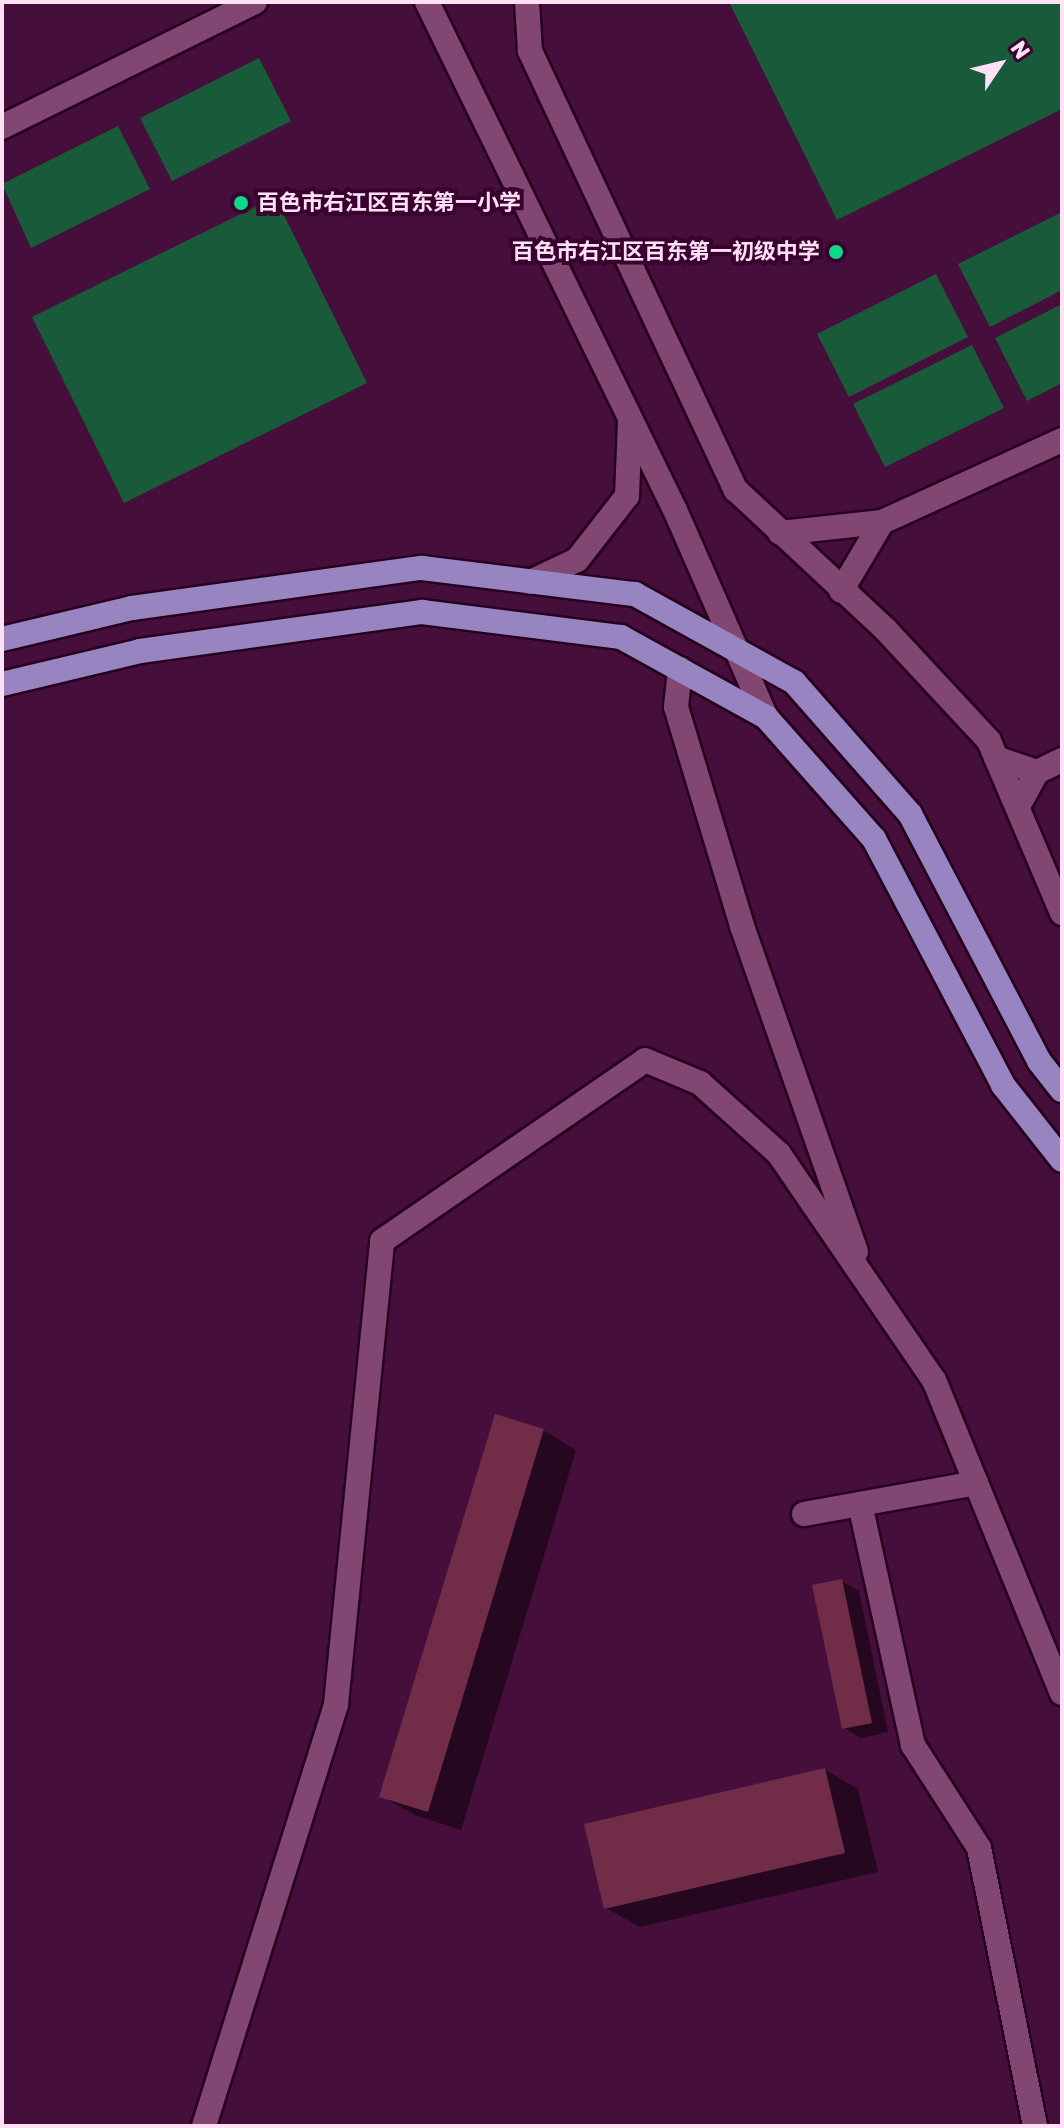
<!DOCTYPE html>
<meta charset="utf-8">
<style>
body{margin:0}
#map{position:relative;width:1064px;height:2128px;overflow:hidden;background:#460e3a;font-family:Rubik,"Noto Sans SC",sans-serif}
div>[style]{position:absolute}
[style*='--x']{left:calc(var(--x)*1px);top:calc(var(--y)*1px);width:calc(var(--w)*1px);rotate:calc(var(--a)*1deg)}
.green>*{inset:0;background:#185a3a}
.shadow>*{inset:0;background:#0007}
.building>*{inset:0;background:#712d48}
.roads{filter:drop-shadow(2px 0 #26001d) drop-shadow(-2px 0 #26001d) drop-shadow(0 2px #26001d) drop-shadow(0 -2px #26001d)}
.minor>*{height:24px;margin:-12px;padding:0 12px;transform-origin:12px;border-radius:12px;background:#824672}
.major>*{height:24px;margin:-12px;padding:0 12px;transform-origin:12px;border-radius:12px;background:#9784c1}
.dots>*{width:22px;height:22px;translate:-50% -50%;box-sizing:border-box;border:4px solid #3a022f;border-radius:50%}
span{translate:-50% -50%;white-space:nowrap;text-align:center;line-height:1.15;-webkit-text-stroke:8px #3a022f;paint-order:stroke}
.poi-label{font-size:22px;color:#fee1f4;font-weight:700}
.left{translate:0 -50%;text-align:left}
.right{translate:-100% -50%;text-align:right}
.frame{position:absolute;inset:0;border:4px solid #fee1f4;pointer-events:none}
.north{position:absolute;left:960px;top:24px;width:80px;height:80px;-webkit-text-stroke:6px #3a022f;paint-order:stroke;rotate:55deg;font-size:22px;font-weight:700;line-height:32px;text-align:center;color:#fee1f4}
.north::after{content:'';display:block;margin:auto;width:28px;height:36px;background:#fee1f4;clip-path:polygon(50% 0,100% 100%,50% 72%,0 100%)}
</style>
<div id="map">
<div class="green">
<div style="clip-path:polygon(729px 2px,1062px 2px,1062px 109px,837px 220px)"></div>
<div style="clip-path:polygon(259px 58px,291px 121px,172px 181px,140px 118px)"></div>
<div style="clip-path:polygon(118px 126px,150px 189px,31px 248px,2px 184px)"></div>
<div style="clip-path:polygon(275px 197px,367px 383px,124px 503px,32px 317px)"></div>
<div style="clip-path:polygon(1062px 212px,1062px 290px,990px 327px,958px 264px)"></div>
<div style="clip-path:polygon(936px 274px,968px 337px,849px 397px,817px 334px)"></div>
<div style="clip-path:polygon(1062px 304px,1062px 383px,1027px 401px,995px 338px)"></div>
<div style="clip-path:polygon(972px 345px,1004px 408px,885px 467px,853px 404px)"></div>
</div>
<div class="shadow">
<div style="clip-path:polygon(543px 1430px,576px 1450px,461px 1830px,415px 1815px,381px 1796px)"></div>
<div style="clip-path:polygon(841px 1581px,859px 1591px,888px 1732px,861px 1738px,844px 1728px)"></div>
<div style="clip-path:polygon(825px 1770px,858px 1789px,878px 1872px,640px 1927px,606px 1908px)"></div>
</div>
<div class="building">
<div style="clip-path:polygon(495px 1414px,544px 1429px,428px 1812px,379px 1797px)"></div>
<div style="clip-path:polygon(842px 1579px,872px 1723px,842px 1729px,812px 1585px)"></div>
<div style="clip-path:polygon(825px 1768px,845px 1853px,604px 1909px,584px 1824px)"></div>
</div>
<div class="roads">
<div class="minor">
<div style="--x:427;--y:2;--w:565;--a:63.98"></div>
<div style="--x:675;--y:510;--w:226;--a:66.3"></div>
<div style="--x:527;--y:2;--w:49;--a:86.5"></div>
<div style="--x:530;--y:51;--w:485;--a:64.9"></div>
<div style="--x:736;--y:490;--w:205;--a:43"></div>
<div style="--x:886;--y:630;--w:151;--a:47.1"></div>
<div style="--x:989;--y:741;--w:187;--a:67"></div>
<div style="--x:2;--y:127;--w:282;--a:-26.3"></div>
<div style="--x:882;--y:522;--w:198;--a:-24.5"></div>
<div style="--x:780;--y:533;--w:103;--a:-6.2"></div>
<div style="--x:882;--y:522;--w:80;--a:120.7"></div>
<div style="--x:530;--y:582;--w:52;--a:-25.1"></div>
<div style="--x:577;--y:560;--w:81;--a:-52"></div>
<div style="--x:627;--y:496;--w:75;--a:-87.7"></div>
<div style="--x:680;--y:669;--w:38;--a:96"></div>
<div style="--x:676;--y:707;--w:229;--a:73.2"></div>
<div style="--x:742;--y:926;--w:345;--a:70.7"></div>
<div style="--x:996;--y:758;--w:43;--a:18.9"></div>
<div style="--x:1037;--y:772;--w:39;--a:119"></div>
<div style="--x:1037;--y:772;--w:28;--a:-26"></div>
<div style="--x:860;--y:1504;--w:247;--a:77.6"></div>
<div style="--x:913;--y:1745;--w:122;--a:57.3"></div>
<div style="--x:979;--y:1848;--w:284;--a:78.6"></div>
<div style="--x:804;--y:1514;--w:175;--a:-10.2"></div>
<div style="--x:204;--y:2126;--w:442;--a:-72.6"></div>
<div style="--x:336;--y:1704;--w:465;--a:-84.3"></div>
<div style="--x:382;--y:1241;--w:319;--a:-34.5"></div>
<div style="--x:645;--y:1060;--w:60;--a:22.7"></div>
<div style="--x:700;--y:1083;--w:106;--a:41.9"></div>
<div style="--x:779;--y:1154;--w:274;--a:55.6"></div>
<div style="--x:934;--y:1380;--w:338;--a:67.8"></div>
</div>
<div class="major">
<div style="--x:2;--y:639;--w:134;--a:-13.4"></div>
<div style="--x:132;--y:608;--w:293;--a:-7.9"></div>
<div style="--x:422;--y:568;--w:215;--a:7"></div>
<div style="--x:635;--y:594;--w:182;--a:29"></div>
<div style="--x:794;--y:682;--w:176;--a:48.7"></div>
<div style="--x:910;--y:814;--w:279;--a:62.4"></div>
<div style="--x:1039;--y:1061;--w:37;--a:52"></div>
<div style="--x:2;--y:684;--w:142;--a:-13.4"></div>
<div style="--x:140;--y:651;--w:285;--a:-7.9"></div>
<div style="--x:422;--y:612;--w:201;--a:7.2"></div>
<div style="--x:621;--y:637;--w:166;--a:28.9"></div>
<div style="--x:766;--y:717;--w:163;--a:48.5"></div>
<div style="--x:874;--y:839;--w:278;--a:62.3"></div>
<div style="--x:1003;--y:1085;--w:95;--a:51.8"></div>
</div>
</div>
<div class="dots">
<div style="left:241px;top:203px;background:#0ed98a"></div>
<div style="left:836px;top:252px;background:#0ed98a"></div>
</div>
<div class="poi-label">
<span class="left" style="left:257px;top:203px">百色市右江区百东第一小学</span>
<span class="right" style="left:820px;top:252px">百色市右江区百东第一初级中学</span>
</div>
<div class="frame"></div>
<div class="north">N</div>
</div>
